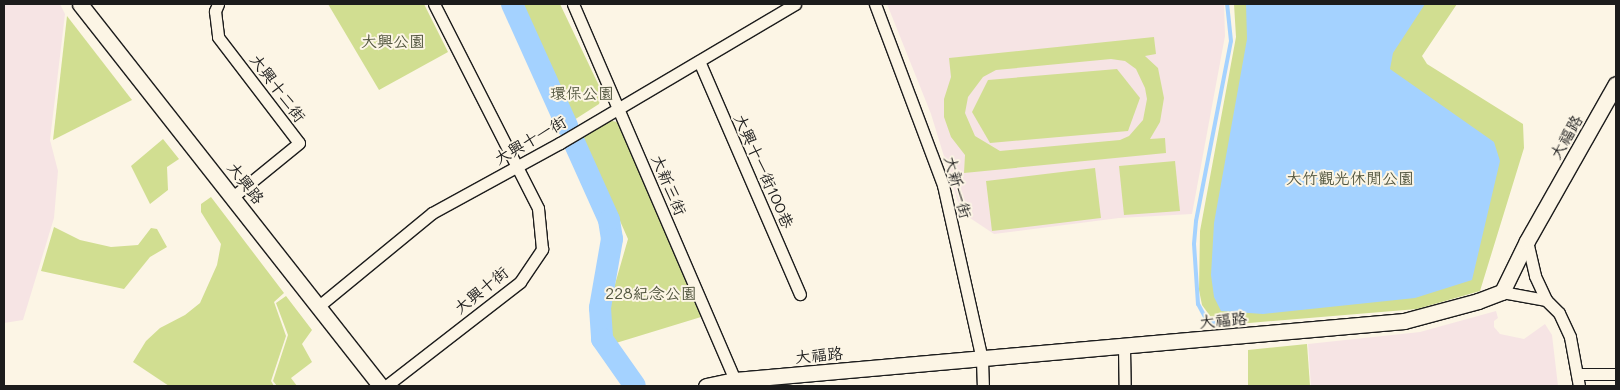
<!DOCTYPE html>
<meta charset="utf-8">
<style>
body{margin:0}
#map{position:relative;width:1620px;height:390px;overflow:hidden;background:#fcf5e5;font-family:Mali,"LXGW WenKai TC",sans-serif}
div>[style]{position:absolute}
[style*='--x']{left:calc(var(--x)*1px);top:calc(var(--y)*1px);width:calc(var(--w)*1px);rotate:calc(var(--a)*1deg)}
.built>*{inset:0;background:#f6e4e4}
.green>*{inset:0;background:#d1de91}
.water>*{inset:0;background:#a4d2ff}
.stream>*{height:4px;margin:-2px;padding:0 2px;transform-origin:2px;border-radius:2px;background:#a4d2ff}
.river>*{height:22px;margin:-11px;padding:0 11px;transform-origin:11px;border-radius:11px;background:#a4d2ff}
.roads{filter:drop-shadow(1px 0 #1c1c1c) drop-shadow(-1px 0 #1c1c1c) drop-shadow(0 1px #1c1c1c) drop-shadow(0 -1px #1c1c1c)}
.minor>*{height:11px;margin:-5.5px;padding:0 5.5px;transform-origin:5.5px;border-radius:5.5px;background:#fcf5e5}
.tertiary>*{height:15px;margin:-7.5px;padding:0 7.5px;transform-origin:7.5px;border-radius:7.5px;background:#fcf5e5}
span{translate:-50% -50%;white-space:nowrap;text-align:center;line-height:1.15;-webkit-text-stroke:4px #fcf5e5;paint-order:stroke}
.park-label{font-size:16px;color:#52563f}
.street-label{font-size:16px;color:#1c1c1c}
.frame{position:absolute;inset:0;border:5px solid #1c1c1c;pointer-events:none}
</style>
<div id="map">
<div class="built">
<div style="clip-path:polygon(4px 4px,60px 4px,65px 14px,50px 140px,58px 171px,54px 218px,23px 320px,4px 323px)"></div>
<div style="clip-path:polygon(887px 4px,1224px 4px,1225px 36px,1192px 214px,1119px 218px,994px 234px,961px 212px,931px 114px)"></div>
<div style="clip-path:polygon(1496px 311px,1498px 318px,1494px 321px,1494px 327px,1500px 334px,1524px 339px,1545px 324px,1552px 335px,1558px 386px,1311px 386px,1308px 344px,1420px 332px)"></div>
</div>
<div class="green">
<div style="clip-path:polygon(328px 4px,424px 4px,448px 52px,379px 90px)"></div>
<div style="clip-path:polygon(522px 4px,560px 4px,602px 92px,599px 104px,574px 120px)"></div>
<div style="clip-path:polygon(1234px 4px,1457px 4px,1422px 56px,1427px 64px,1523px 124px,1524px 148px,1480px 291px,1417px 309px,1249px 323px,1210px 316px,1202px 305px,1199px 290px,1200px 231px,1236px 37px)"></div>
<div style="clip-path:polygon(67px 16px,132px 100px,53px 140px)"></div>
<div style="clip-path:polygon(evenodd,1154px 37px,1156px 54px,1145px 56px,1158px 68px,1164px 98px,1160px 122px,1150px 139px,1165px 138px,1166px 153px,964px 173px,965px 155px,951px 137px,944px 117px,944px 99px,951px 77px,949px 58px,1154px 37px,1111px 59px,1125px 61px,1136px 69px,1145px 88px,1147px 99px,1143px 120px,1129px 136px,1120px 140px,1000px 151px,975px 136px,965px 113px,968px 97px,983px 77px,996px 70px,1111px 59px)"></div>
<div style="clip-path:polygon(1117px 69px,1140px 98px,1128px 131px,990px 143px,972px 112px,988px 80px)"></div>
<div style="clip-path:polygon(603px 119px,617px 122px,701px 317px,616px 343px,609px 330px,607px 312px,628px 239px,581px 133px)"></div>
<div style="clip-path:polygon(163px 139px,179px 159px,167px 167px,168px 190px,150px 204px,131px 166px)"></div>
<div style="clip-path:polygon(1175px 161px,1180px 211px,1124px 215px,1119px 166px)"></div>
<div style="clip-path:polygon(1095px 168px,1101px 218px,992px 231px,986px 181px)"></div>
<div style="clip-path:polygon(211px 197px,284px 293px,274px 302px,286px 336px,271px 381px,274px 386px,169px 386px,133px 362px,146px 341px,160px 328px,185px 315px,200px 303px,217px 265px,221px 244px,201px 212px,201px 204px)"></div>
<div style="clip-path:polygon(54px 227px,80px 240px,111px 247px,138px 245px,151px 228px,157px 229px,167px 247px,150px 257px,124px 289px,41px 271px)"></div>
<div style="clip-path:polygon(286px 296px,312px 330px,302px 344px,312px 362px,291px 378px,297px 386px,277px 386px,273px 381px,288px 335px,276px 303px)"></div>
<div style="clip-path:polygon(1307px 344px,1310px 386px,1248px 386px,1248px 350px)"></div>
</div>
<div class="water">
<div style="clip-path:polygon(1246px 4px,1425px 4px,1393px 53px,1390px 69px,1494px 142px,1500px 161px,1472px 280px,1415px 298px,1263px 314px,1221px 311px,1214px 297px,1211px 275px,1214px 223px,1247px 39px)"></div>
</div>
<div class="stream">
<div style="--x:1217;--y:325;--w:14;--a:-146"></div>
<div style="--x:1205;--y:317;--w:15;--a:-118"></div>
<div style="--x:1198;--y:304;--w:60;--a:-93.8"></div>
<div style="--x:1194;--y:244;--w:23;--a:-85"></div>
<div style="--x:1196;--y:221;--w:183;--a:-79"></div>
<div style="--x:1231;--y:41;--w:37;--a:-96"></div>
</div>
<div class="river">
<div style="--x:512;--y:4;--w:134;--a:65.7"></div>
<div style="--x:574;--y:142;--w:85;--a:65.8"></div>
<div style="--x:609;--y:220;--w:19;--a:81"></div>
<div style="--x:612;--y:239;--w:70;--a:99.9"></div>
<div style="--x:600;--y:308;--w:31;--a:86"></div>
<div style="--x:602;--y:339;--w:57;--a:54.9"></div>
</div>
<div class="roads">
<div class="minor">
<div style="--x:218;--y:4;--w:8;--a:113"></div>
<div style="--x:215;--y:11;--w:26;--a:83"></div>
<div style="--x:218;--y:37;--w:133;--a:52.6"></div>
<div style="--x:299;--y:143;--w:84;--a:140.8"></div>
<div style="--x:573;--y:4;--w:409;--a:66.7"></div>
<div style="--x:875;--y:4;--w:193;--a:69.4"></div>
<div style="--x:943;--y:185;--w:179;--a:77.4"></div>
<div style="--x:982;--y:360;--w:26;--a:88"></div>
<div style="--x:699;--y:61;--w:254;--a:66.6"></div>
<div style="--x:1527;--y:241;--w:36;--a:77"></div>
<div style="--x:1535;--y:276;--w:26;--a:65"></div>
<div style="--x:1502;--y:292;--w:45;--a:10.3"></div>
<div style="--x:1546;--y:300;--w:18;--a:45"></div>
<div style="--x:1559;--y:313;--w:26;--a:65"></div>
<div style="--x:1570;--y:337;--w:50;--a:79.6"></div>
<div style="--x:320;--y:305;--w:145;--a:-39.4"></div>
<div style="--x:432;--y:213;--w:146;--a:-28.7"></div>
<div style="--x:560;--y:143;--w:273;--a:-30.6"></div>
<div style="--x:1124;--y:347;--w:39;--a:89"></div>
<div style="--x:1577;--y:374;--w:39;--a:0"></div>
<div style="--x:386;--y:386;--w:170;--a:-37.8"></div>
<div style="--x:520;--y:282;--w:40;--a:-56"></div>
<div style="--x:542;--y:249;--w:41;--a:-95.6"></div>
<div style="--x:538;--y:208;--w:229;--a:-117"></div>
</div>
<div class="tertiary">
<div style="--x:80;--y:4;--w:486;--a:51.8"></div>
<div style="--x:706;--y:386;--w:30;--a:-12"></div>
<div style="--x:735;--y:380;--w:672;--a:-5.04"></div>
<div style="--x:1404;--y:321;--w:77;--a:-15.1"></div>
<div style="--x:1478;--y:301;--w:26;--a:-21"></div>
<div style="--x:1502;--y:292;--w:57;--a:-63.9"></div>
<div style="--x:1527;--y:241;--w:180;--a:-60.5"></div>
</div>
</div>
<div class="park-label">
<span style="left:393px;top:41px">大興公園</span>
<span style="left:582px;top:93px">環保公園</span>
<span style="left:1350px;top:178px">大竹觀光休閒公園</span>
<span style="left:651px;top:293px">228紀念公園</span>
</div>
<div class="street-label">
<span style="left:278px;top:88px;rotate:53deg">大興十二街</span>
<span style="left:1566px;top:137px;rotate:-60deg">大福路</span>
<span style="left:530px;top:140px;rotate:-30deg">大興十一街</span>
<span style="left:764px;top:171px;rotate:66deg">大興十一街100巷</span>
<span style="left:246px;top:183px;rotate:52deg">大興路</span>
<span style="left:669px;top:185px;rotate:67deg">大新三街</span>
<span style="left:958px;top:187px;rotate:75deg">大新一街</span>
<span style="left:481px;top:290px;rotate:-39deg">大興十街</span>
<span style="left:1223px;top:320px;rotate:-5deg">大福路</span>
<span style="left:819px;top:355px;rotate:-5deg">大福路</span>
</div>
<div class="frame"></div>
</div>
